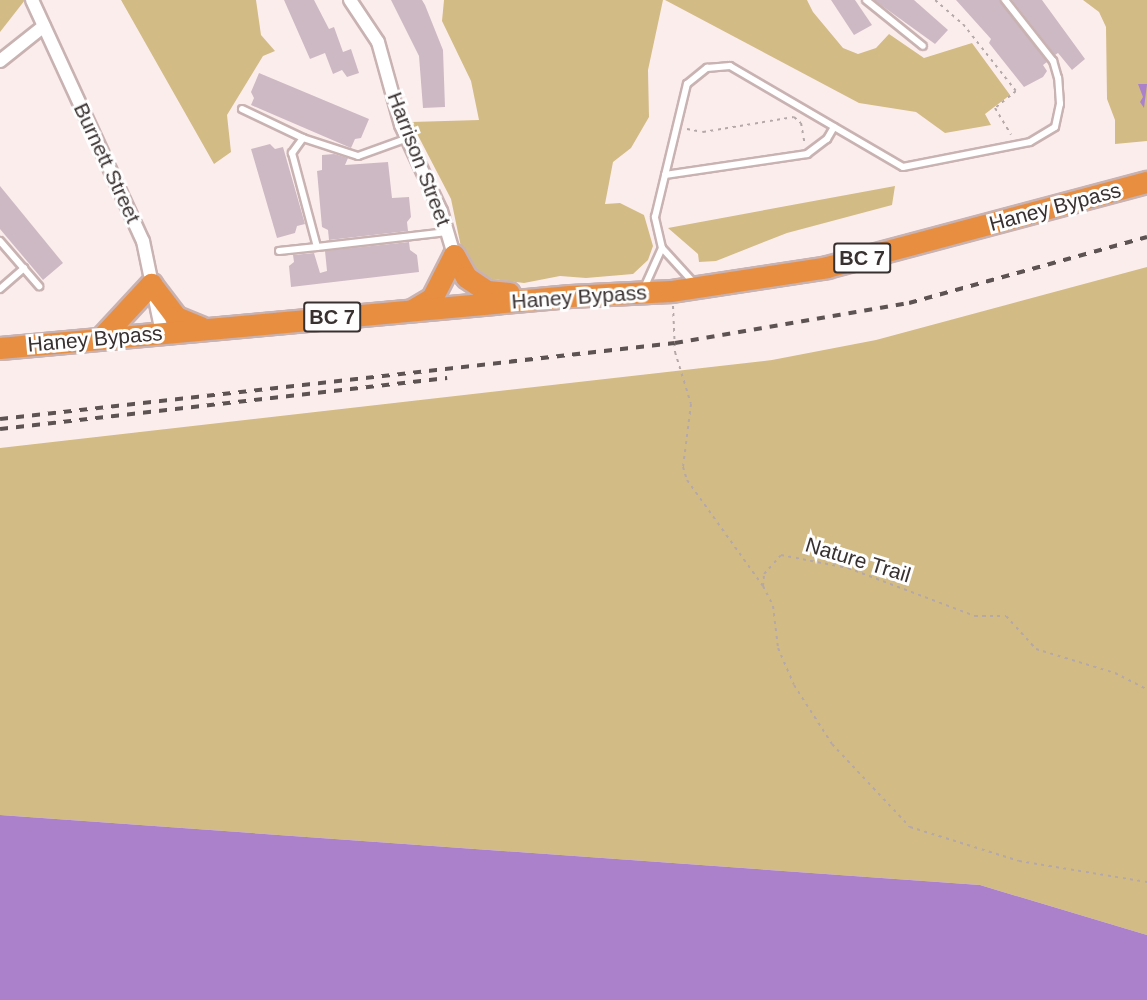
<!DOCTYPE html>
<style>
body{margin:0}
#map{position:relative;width:1147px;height:1000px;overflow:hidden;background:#fceded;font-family:Arial,sans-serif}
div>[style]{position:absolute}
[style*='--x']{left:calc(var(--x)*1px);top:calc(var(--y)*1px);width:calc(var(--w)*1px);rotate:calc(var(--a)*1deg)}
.green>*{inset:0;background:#d3bb86}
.water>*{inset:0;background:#aa81ca}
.building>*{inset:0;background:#cdb9c4}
.path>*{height:2px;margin-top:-1px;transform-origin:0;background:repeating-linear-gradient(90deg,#b5a8a8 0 3px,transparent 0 7.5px)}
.roads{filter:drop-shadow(2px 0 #c9b2b2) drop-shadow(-2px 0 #c9b2b2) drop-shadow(0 2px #c9b2b2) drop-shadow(0 -2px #c9b2b2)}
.service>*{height:6px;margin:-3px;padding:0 3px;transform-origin:3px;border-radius:3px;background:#fff}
.minor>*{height:12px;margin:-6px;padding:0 6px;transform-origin:6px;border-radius:6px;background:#fff}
.trunk>*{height:21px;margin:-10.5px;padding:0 10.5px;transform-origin:10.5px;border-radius:10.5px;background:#e88e40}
.rail>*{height:4px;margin-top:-2px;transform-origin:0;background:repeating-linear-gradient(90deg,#5d5353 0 8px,transparent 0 16px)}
span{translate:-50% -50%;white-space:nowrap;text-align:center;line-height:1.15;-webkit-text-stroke:6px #fefefe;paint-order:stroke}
.shield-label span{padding:2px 4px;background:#fefefe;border:2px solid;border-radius:4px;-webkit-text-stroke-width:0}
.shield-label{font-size:20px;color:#393030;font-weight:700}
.street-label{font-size:21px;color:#393030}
</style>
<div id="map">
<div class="green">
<div style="clip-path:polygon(0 0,25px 0,0 32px)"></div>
<div style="clip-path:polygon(121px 0,256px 0,261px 35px,275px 51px,263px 56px,227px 115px,231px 152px,214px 164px)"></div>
<div style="clip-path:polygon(444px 0,663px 0,648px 70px,649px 117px,631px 148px,613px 162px,605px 204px,620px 203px,644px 215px,653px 246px,648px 260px,633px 274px,586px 278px,560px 276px,524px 283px,485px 278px,471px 268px,461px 247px,451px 199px,411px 122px,479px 120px,471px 81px,442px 21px)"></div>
<div style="clip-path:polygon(665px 0,807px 0,813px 12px,843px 48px,858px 54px,876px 48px,889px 34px,924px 58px,972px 43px,1010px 95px,985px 114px,991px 125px,945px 133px,916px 112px,859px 103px)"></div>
<div style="clip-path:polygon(1083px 0,1147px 0,1147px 141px,1115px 144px,1115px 120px,1107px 99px,1106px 27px,1099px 12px)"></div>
<div style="clip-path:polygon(895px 186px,892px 205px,787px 233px,716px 261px,699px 262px,698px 254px,668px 228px)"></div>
<div style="clip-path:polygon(1147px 267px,1147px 935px,980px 885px,0 815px,0 448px,772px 360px,876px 340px)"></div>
</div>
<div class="water">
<div style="clip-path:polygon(1138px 84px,1147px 84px,1144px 108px,1140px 102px,1143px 97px)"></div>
<div style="clip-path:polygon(0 815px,980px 885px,1147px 935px,1147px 1000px,0 1000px)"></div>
</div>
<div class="building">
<div style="clip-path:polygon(284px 0,314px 0,329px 29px,334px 27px,343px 52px,351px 49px,359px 73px,347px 77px,342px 70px,333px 74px,325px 53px,310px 59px)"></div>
<div style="clip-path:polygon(391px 0,422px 0,425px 5px,443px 50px,445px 107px,423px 108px,419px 56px)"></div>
<div style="clip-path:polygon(831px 0,855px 0,872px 25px,854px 35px)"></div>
<div style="clip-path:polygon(874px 0,914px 0,948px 30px,935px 44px)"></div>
<div style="clip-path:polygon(956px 0,1000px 0,1047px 62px,1043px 65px,1047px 71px,1043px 77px,1024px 87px,989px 43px,991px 39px)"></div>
<div style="clip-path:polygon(1012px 0,1042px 0,1085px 59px,1072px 70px,1058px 53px,1055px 55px)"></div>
<div style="clip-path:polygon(259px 73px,369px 119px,361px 138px,355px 139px,351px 148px,251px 105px,254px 98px,251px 92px)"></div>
<div style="clip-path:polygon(270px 144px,275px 149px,283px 147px,305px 224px,297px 226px,295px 233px,277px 238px,251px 149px)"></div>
<div style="clip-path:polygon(334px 154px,348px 158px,345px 165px,388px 162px,392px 198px,409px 197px,411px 217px,407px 222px,408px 231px,329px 240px,328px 230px,322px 227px,317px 171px,322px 170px,322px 155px)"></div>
<div style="clip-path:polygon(0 186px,63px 263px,43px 280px,0 229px)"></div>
<div style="clip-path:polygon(409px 242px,410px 250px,417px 255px,419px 272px,291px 287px,289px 266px,294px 262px,293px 255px,314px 253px,320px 273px,327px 271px,325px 251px)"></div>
</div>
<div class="path">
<div style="--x:935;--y:0;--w:37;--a:41"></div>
<div style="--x:963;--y:24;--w:85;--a:51.7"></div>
<div style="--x:1016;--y:91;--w:27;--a:141"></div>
<div style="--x:995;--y:108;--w:31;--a:59"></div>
<div style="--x:687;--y:129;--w:16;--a:11"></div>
<div style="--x:703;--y:132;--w:92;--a:-9.4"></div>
<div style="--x:794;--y:117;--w:9;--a:41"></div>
<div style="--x:801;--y:123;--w:22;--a:80"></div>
<div style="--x:673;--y:306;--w:46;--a:87.5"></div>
<div style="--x:675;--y:352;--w:54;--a:72.9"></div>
<div style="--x:691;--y:404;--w:64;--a:97.2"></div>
<div style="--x:683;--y:467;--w:14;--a:73"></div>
<div style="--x:687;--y:480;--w:130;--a:54.4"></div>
<div style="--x:763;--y:586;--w:22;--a:63"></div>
<div style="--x:773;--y:606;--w:42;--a:83.2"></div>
<div style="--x:778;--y:648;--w:40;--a:66.6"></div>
<div style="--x:794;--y:685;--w:70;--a:57.2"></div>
<div style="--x:832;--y:744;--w:114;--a:46.8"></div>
<div style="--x:910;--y:827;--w:114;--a:17.3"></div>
<div style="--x:1019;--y:861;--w:130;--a:9.3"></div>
<div style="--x:763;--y:586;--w:12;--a:-85"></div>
<div style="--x:764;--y:574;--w:25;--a:-48"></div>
<div style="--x:781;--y:555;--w:68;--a:11"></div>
<div style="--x:848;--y:568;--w:136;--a:20.7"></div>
<div style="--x:975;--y:616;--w:31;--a:0"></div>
<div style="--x:1006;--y:616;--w:45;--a:47.7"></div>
<div style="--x:1036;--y:649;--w:83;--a:16.9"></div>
<div style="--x:1115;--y:673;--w:36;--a:27"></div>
</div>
<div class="roads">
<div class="service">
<div style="--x:866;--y:0;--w:73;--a:38.9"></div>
<div style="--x:242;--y:109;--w:68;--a:25.4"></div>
<div style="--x:408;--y:138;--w:53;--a:160.2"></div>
<div style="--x:358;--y:156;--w:58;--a:-161.9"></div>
<div style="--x:303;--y:138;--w:19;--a:126"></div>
<div style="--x:292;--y:153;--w:97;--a:75.1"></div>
<div style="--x:317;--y:247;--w:131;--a:-6.6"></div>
<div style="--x:665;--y:175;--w:144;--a:-8.4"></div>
<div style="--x:807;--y:154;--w:25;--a:-37"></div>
<div style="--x:827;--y:139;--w:14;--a:-60"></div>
<div style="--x:0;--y:241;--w:60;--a:49.1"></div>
<div style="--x:279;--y:251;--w:38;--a:-6"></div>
<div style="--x:694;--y:283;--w:47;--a:-132.4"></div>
<div style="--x:662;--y:248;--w:32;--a:-103"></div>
<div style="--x:655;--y:217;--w:137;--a:-76.5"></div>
<div style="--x:687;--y:84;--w:26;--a:-39"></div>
<div style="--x:707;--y:68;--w:23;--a:-5"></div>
<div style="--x:730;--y:66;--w:200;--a:30.3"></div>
<div style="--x:903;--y:167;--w:129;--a:-11.1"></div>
<div style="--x:1030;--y:142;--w:29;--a:-31"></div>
<div style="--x:1055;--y:127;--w:24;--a:-78"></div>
<div style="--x:1060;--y:104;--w:26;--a:-94"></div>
<div style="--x:1058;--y:78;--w:18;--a:-106"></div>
<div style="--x:1053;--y:61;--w:78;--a:-128.2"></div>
<div style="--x:644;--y:288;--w:44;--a:-65.8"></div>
<div style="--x:0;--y:289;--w:32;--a:-41"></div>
</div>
<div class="minor">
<div style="--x:32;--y:0;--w:265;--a:65.3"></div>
<div style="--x:143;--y:241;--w:94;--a:78.3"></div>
<div style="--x:350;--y:0;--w:50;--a:56.3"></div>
<div style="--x:378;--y:42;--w:86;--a:74.5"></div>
<div style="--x:401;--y:125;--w:95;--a:65.1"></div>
<div style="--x:441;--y:211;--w:46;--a:73.5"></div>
<div style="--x:0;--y:61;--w:56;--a:-38.5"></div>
</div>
<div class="trunk">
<div style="--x:454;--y:255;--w:25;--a:61"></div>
<div style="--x:466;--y:277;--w:25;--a:34"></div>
<div style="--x:487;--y:291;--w:22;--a:5"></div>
<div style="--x:412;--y:310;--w:23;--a:-31"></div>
<div style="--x:432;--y:298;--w:48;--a:-62.9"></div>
<div style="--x:101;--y:338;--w:74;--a:-47.2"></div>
<div style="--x:151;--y:284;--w:41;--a:52.9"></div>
<div style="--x:176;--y:317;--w:27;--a:22"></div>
<div style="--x:0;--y:348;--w:572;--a:-5.21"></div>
<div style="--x:570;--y:296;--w:101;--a:-2.8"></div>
<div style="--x:671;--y:291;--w:158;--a:-8.7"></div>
<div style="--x:827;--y:267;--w:331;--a:-14.9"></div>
</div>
</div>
<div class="rail">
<div style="--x:0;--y:419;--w:679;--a:-6.42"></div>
<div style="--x:675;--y:343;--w:237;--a:-9.7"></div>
<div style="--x:909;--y:303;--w:247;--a:-15.5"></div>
<div style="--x:0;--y:429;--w:450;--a:-6.5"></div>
</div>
<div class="shield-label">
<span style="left:862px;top:258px">BC 7</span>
<span style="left:332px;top:317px">BC 7</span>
</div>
<div class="street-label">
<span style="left:419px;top:159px;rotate:69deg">Harrison Street</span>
<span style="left:107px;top:163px;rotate:65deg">Burnett Street</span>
<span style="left:1055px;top:207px;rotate:-15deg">Haney Bypass</span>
<span style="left:579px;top:297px;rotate:-4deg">Haney Bypass</span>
<span style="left:95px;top:339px;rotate:-5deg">Haney Bypass</span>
<span style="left:858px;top:560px;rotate:17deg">Nature Trail</span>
</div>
</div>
